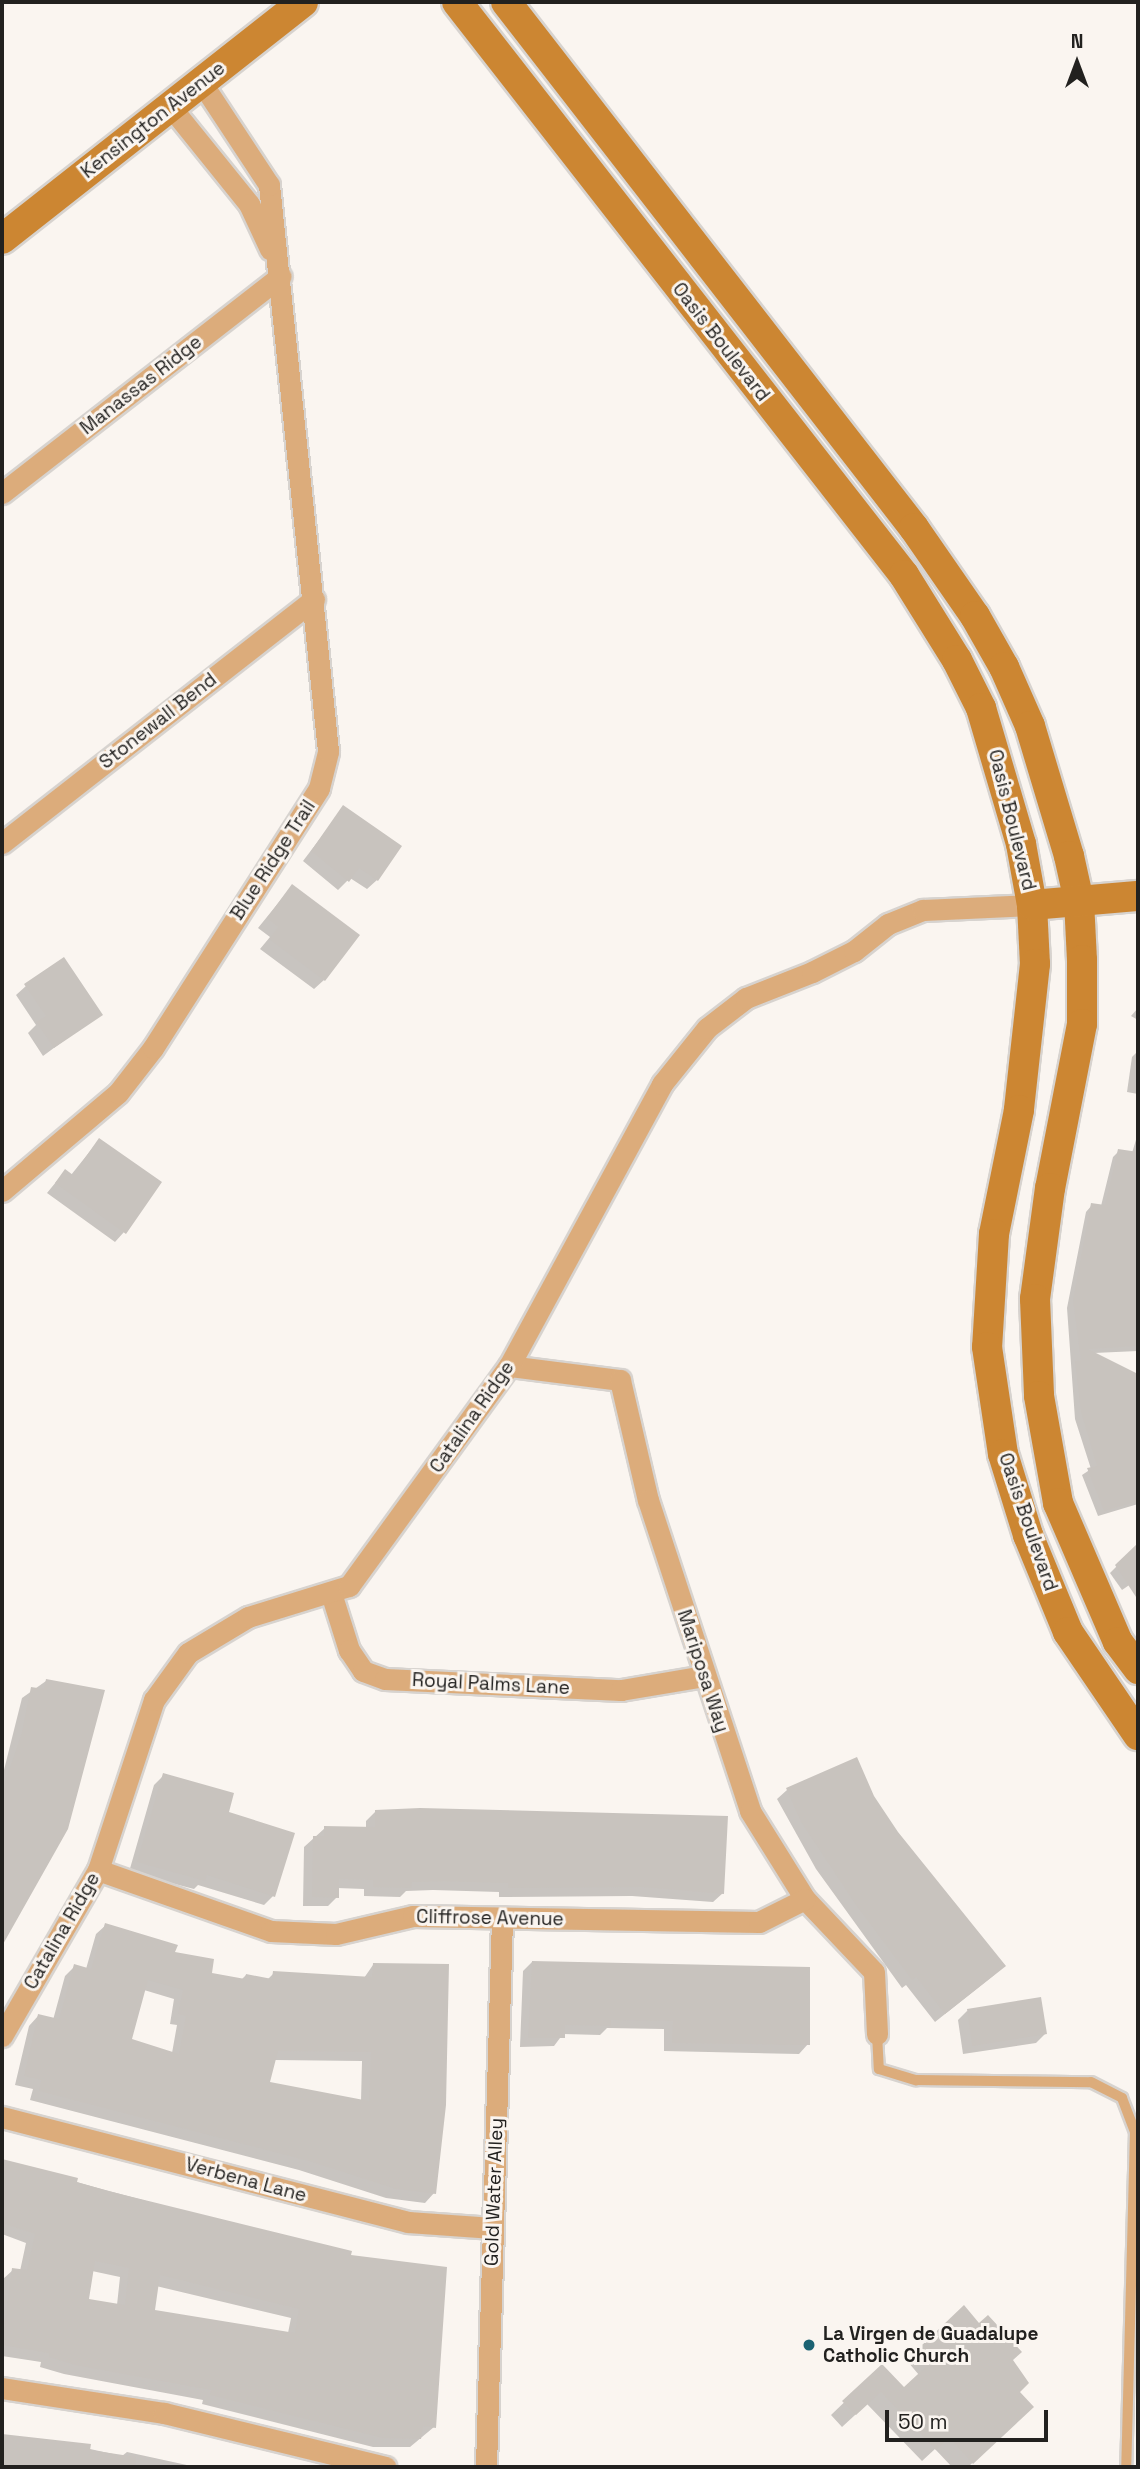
<!DOCTYPE html>
<style>
body{margin:0}
#map{position:relative;width:1140px;height:2469px;overflow:hidden;background:#faf5f0;font-family:"Space Grotesk",sans-serif}
div>[style]{position:absolute}
[style*='--x']{left:calc(var(--x)*1px);top:calc(var(--y)*1px);width:calc(var(--w)*1px);rotate:calc(var(--a)*1deg)}
.shadow>*{inset:0;background:#0003}
.building>*{inset:0;background:#c8c3be}
.roads{filter:drop-shadow(2px 0 #d7d3cf) drop-shadow(-2px 0 #d7d3cf) drop-shadow(0 2px #d7d3cf) drop-shadow(0 -2px #d7d3cf)}
.lane>*{height:10px;margin:-5px;padding:0 5px;transform-origin:5px;border-radius:5px;background:#dcac7b}
.street>*{height:21px;margin:-10.5px;padding:0 10.5px;transform-origin:10.5px;border-radius:10.5px;background:#dcac7b}
.secondary>*{height:30px;margin:-15px;padding:0 15px;transform-origin:15px;border-radius:15px;background:#cc8632}
.dots>*{width:19px;height:19px;translate:-50% -50%;box-sizing:border-box;border:4px solid #faf5f0;border-radius:50%}
span{translate:-50% -50%;white-space:nowrap;text-align:center;line-height:1.15;-webkit-text-stroke:6px #faf5f0;paint-order:stroke}
.street-label{font-size:19px;color:#22211f}
.poi-label{font-size:19px;color:#22211f;font-weight:700}
.left{translate:0 -50%;text-align:left}
.frame{position:absolute;inset:0;border:4px solid #22211f;pointer-events:none}
.north{position:absolute;left:1042px;top:28px;width:70px;height:70px;-webkit-text-stroke:5px #faf5f0;paint-order:stroke;rotate:0deg;font-size:19px;font-weight:700;line-height:28px;text-align:center;color:#22211f}
.north::after{content:'';display:block;margin:auto;width:24px;height:32px;background:#22211f;clip-path:polygon(50% 0,100% 100%,50% 72%,0 100%)}
.scale{position:absolute;left:885px;top:2410px;width:163px;height:32px;box-sizing:border-box;border:4px solid #22211f;border-top:0;padding-left:9px;font-size:21px;line-height:24px;white-space:nowrap;color:#22211f;-webkit-text-stroke:5px #faf5f0;paint-order:stroke}
</style>
<div id="map">
<div class="shadow">
<div style="clip-path:polygon(344px 807px,377px 880px,367px 889px,350px 878px,338px 890px,303px 861px)"></div>
<div style="clip-path:polygon(292px 886px,324px 980px,314px 989px,260px 949px,270px 937px,258px 928px)"></div>
<div style="clip-path:polygon(26px 986px,100px 1014px,43px 1056px,28px 1033px,36px 1025px,16px 995px)"></div>
<div style="clip-path:polygon(1138px 1008px,1138px 1020px,1131px 1016px)"></div>
<div style="clip-path:polygon(1138px 1051px,1138px 1094px,1127px 1092px,1132px 1057px)"></div>
<div style="clip-path:polygon(1138px 1133px,1138px 1298px,1134px 1310px,1138px 1310px,1138px 1351px,1094px 1353px,1138px 1376px,1138px 1504px,1098px 1516px,1082px 1475px,1091px 1469px,1075px 1419px,1067px 1308px,1086px 1212px,1092px 1205px,1101px 1206px,1113px 1157px,1119px 1151px,1132px 1153px)"></div>
<div style="clip-path:polygon(99px 1140px,124px 1232px,115px 1242px,47px 1193px,65px 1171px,71px 1175px)"></div>
<div style="clip-path:polygon(1138px 1545px,1138px 1579px,1122px 1590px,1110px 1573px)"></div>
<div style="clip-path:polygon(46px 1681px,66px 1829px,2px 1937px,2px 1778px,22px 1698px)"></div>
<div style="clip-path:polygon(856px 1759px,873px 1797px,994px 1975px,935px 2022px,906px 1985px,902px 1988px,816px 1869px,777px 1799px,787px 1790px)"></div>
<div style="clip-path:polygon(164px 1775px,227px 1814px,273px 1896px,264px 1905px,198px 1885px,194px 1889px,129px 1872px,154px 1785px)"></div>
<div style="clip-path:polygon(376px 1811px,723px 1893px,713px 1902px,632px 1896px,499px 1897px,499px 1892px,433px 1890px,406px 1891px,400px 1897px,364px 1896px,364px 1889px,337px 1888px,337px 1897px,328px 1906px,303px 1906px,304px 1847px,325px 1828px,366px 1829px,366px 1821px)"></div>
<div style="clip-path:polygon(evenodd,106px 1925px,209px 1975px,241px 1980px,246px 1975px,267px 1980px,274px 1973px,364px 1978px,373px 1965px,434px 2193px,425px 2203px,386px 2198px,299px 2170px,30px 2100px,33px 2089px,15px 2085px,29px 2026px,38px 2016px,53px 2020px,65px 1976px,75px 1966px,86px 1969px,96px 1934px,106px 1925px,144px 1990px,174px 1999px,170px 2024px,177px 2025px,172px 2053px,130px 2040px,144px 1990px,106px 1925px,274px 2060px,362px 2061px,361px 2101px,268px 2083px,274px 2060px)"></div>
<div style="clip-path:polygon(532px 1962px,808px 2044px,799px 2054px,664px 2051px,664px 2029px,607px 2028px,600px 2035px,563px 2034px,554px 2046px,520px 2047px,523px 1971px)"></div>
<div style="clip-path:polygon(967px 2011px,1045px 2034px,1036px 2043px,963px 2054px,958px 2020px)"></div>
<div style="clip-path:polygon(evenodd,2px 2162px,349px 2256px,434px 2427px,410px 2447px,373px 2447px,202px 2404px,203px 2400px,64px 2374px,40px 2367px,41px 2362px,2px 2356px,3px 2279px,13px 2270px,20px 2271px,26px 2243px,2px 2234px,2px 2162px,92px 2271px,120px 2277px,117px 2305px,87px 2300px,92px 2271px,2px 2162px,156px 2286px,291px 2318px,288px 2333px,153px 2311px,156px 2286px)"></div>
<div style="clip-path:polygon(920px 2349px,1011px 2360px,1019px 2419px,968px 2467px,952px 2467px,935px 2449px,922px 2461px,867px 2404px,842px 2427px,831px 2415px,882px 2366px,904px 2390px,919px 2375px,908px 2362px)"></div>
<div style="clip-path:polygon(2px 2436px,49px 2440px,122px 2456px,127px 2452px,196px 2467px,2px 2467px)"></div>
</div>
<div class="building">
<div style="clip-path:polygon(343px 805px,402px 846px,378px 881px,359px 868px,349px 882px,311px 851px)"></div>
<div style="clip-path:polygon(292px 884px,360px 935px,325px 981px,269px 939px,278px 927px,267px 918px)"></div>
<div style="clip-path:polygon(64px 957px,103px 1015px,54px 1048px,36px 1022px,46px 1016px,24px 984px)"></div>
<div style="clip-path:polygon(99px 1138px,162px 1182px,126px 1234px,55px 1183px,65px 1169px,73px 1175px)"></div>
<div style="clip-path:polygon(1118px 1149px,1138px 1152px,1138px 1346px,1088px 1349px,1138px 1374px,1138px 1501px,1104px 1511px,1087px 1468px,1097px 1466px,1081px 1412px,1075px 1361px,1081px 1360px,1073px 1300px,1091px 1203px,1105px 1205px)"></div>
<div style="clip-path:polygon(1138px 1543px,1138px 1600px,1115px 1565px)"></div>
<div style="clip-path:polygon(46px 1679px,105px 1690px,68px 1829px,2px 1946px,2px 1791px,22px 1732px,31px 1687px,44px 1689px)"></div>
<div style="clip-path:polygon(857px 1757px,874px 1796px,898px 1832px,1006px 1966px,945px 2014px,916px 1977px,912px 1980px,856px 1905px,801px 1822px,786px 1788px)"></div>
<div style="clip-path:polygon(163px 1773px,234px 1793px,229px 1812px,295px 1833px,275px 1897px,207px 1875px,205px 1881px,137px 1862px)"></div>
<div style="clip-path:polygon(420px 1808px,728px 1816px,724px 1894px,642px 1887px,508px 1888px,508px 1883px,444px 1881px,412px 1882px,411px 1888px,373px 1887px,373px 1880px,339px 1879px,339px 1898px,312px 1897px,313px 1836px,324px 1836px,324px 1826px,375px 1827px,375px 1810px)"></div>
<div style="clip-path:polygon(evenodd,105px 1923px,178px 1945px,175px 1952px,214px 1959px,212px 1973px,245px 1979px,246px 1974px,272px 1979px,273px 1971px,372px 1977px,373px 1963px,449px 1964px,446px 2105px,436px 2194px,396px 2189px,309px 2161px,39px 2091px,41px 2080px,24px 2076px,38px 2014px,59px 2019px,74px 1964px,91px 1969px,105px 1923px,148px 1980px,183px 1990px,178px 2014px,186px 2016px,179px 2054px,132px 2039px,148px 1980px,105px 1923px,278px 2051px,371px 2052px,369px 2101px,270px 2082px,278px 2051px)"></div>
<div style="clip-path:polygon(532px 1961px,810px 1967px,810px 2045px,672px 2043px,673px 2021px,611px 2020px,611px 2026px,565px 2025px,565px 2038px,528px 2038px)"></div>
<div style="clip-path:polygon(1041px 1997px,1047px 2034px,972px 2046px,967px 2009px)"></div>
<div style="clip-path:polygon(evenodd,2px 2159px,78px 2178px,77px 2182px,108px 2191px,352px 2251px,351px 2255px,447px 2267px,436px 2428px,423px 2426px,421px 2439px,383px 2438px,210px 2395px,211px 2390px,75px 2365px,49px 2357px,49px 2353px,2px 2345px,12px 2268px,27px 2270px,35px 2234px,2px 2223px,2px 2159px,95px 2261px,129px 2268px,125px 2305px,89px 2299px,95px 2261px,2px 2159px,160px 2275px,299px 2309px,295px 2333px,155px 2310px,160px 2275px)"></div>
<div style="clip-path:polygon(964px 2305px,979px 2323px,988px 2315px,1022px 2352px,1013px 2360px,1029px 2383px,1020px 2392px,1034px 2407px,973px 2464px,949px 2437px,936px 2450px,881px 2392px,856px 2415px,842px 2401px,882px 2364px,904px 2387px,931px 2362px,919px 2348px)"></div>
<div style="clip-path:polygon(2px 2434px,91px 2444px,90px 2450px,136px 2457px,135px 2467px,2px 2467px)"></div>
</div>
<div class="roads">
<div class="lane">
<div style="--x:877;--y:2034;--w:35;--a:87"></div>
<div style="--x:879;--y:2069;--w:39;--a:17"></div>
<div style="--x:916;--y:2080;--w:175;--a:0.7"></div>
<div style="--x:1091;--y:2082;--w:35;--a:27"></div>
<div style="--x:1122;--y:2098;--w:36;--a:69"></div>
<div style="--x:1135;--y:2132;--w:335;--a:91.5"></div>
</div>
<div class="street">
<div style="--x:170;--y:106;--w:126;--a:51.1"></div>
<div style="--x:249;--y:204;--w:50;--a:65"></div>
<div style="--x:2;--y:493;--w:353;--a:-37.9"></div>
<div style="--x:2;--y:843;--w:396;--a:-38"></div>
<div style="--x:2;--y:1191;--w:152;--a:-40.2"></div>
<div style="--x:118;--y:1093;--w:57;--a:-52.1"></div>
<div style="--x:153;--y:1048;--w:308;--a:-57.4"></div>
<div style="--x:319;--y:788;--w:38;--a:-76"></div>
<div style="--x:328;--y:751;--w:569;--a:-95.95"></div>
<div style="--x:269;--y:185;--w:123;--a:-123.4"></div>
<div style="--x:509;--y:1366;--w:112;--a:7.2"></div>
<div style="--x:620;--y:1380;--w:123;--a:76.9"></div>
<div style="--x:648;--y:1500;--w:327;--a:71.8"></div>
<div style="--x:750;--y:1811;--w:104;--a:58"></div>
<div style="--x:805;--y:1899;--w:100;--a:46.6"></div>
<div style="--x:874;--y:1972;--w:62;--a:87.2"></div>
<div style="--x:331;--y:1593;--w:60;--a:72.5"></div>
<div style="--x:349;--y:1650;--w:25;--a:56"></div>
<div style="--x:363;--y:1671;--w:23;--a:20"></div>
<div style="--x:385;--y:1679;--w:236;--a:2.7"></div>
<div style="--x:621;--y:1690;--w:85;--a:-9.5"></div>
<div style="--x:98;--y:1870;--w:183;--a:19.4"></div>
<div style="--x:271;--y:1931;--w:65;--a:2.6"></div>
<div style="--x:336;--y:1934;--w:79;--a:-13.2"></div>
<div style="--x:413;--y:1916;--w:346;--a:1"></div>
<div style="--x:759;--y:1922;--w:51;--a:-26.6"></div>
<div style="--x:2;--y:2036;--w:192;--a:-60"></div>
<div style="--x:98;--y:1870;--w:179;--a:-71.8"></div>
<div style="--x:154;--y:1700;--w:58;--a:-54.1"></div>
<div style="--x:188;--y:1653;--w:70;--a:-31"></div>
<div style="--x:248;--y:1617;--w:106;--a:-17.1"></div>
<div style="--x:349;--y:1586;--w:272;--a:-54"></div>
<div style="--x:509;--y:1366;--w:321;--a:-61.5"></div>
<div style="--x:662;--y:1084;--w:72;--a:-51.2"></div>
<div style="--x:707;--y:1028;--w:49;--a:-37.6"></div>
<div style="--x:746;--y:998;--w:71;--a:-21.5"></div>
<div style="--x:812;--y:972;--w:47;--a:-26.6"></div>
<div style="--x:854;--y:951;--w:43;--a:-38.5"></div>
<div style="--x:888;--y:924;--w:38;--a:-22"></div>
<div style="--x:923;--y:910;--w:109;--a:-2.6"></div>
<div style="--x:2;--y:2117;--w:419;--a:14.5"></div>
<div style="--x:408;--y:2222;--w:85;--a:4"></div>
<div style="--x:2;--y:2388;--w:164;--a:8.8"></div>
<div style="--x:164;--y:2413;--w:228;--a:13.7"></div>
<div style="--x:486;--y:2467;--w:550;--a:-88.33"></div>
</div>
<div class="secondary">
<div style="--x:457;--y:2;--w:727;--a:52.04"></div>
<div style="--x:904;--y:575;--w:100;--a:58.1"></div>
<div style="--x:957;--y:660;--w:54;--a:63.4"></div>
<div style="--x:981;--y:708;--w:142;--a:73.6"></div>
<div style="--x:1021;--y:844;--w:62;--a:79.8"></div>
<div style="--x:1032;--y:905;--w:59;--a:87.1"></div>
<div style="--x:1035;--y:964;--w:147;--a:96.3"></div>
<div style="--x:1019;--y:1110;--w:126;--a:101.4"></div>
<div style="--x:994;--y:1234;--w:113;--a:93.5"></div>
<div style="--x:987;--y:1347;--w:108;--a:81.5"></div>
<div style="--x:1003;--y:1454;--w:85;--a:72.8"></div>
<div style="--x:1028;--y:1535;--w:105;--a:67.6"></div>
<div style="--x:1068;--y:1632;--w:125;--a:55.8"></div>
<div style="--x:506;--y:2;--w:666;--a:52.2"></div>
<div style="--x:914;--y:528;--w:107;--a:55.3"></div>
<div style="--x:975;--y:616;--w:59;--a:60.4"></div>
<div style="--x:1004;--y:667;--w:64;--a:66.2"></div>
<div style="--x:1030;--y:726;--w:136;--a:73.3"></div>
<div style="--x:1069;--y:856;--w:46;--a:77.5"></div>
<div style="--x:1079;--y:901;--w:59;--a:87.1"></div>
<div style="--x:1082;--y:960;--w:64;--a:90"></div>
<div style="--x:1082;--y:1024;--w:167;--a:101"></div>
<div style="--x:1050;--y:1188;--w:112;--a:97.7"></div>
<div style="--x:1035;--y:1299;--w:97;--a:87.6"></div>
<div style="--x:1039;--y:1396;--w:109;--a:79.9"></div>
<div style="--x:1058;--y:1503;--w:151;--a:66.7"></div>
<div style="--x:1118;--y:1642;--w:34;--a:53"></div>
<div style="--x:2;--y:239;--w:383;--a:-38.2"></div>
<div style="--x:1032;--y:905;--w:106;--a:-4.9"></div>
</div>
</div>
<div class="dots">
<div style="left:809px;top:2345px;background:#1b6272"></div>
</div>
<div class="street-label">
<span style="left:153px;top:120px;rotate:-38deg">Kensington Avenue</span>
<span style="left:721px;top:342px;rotate:52deg">Oasis Boulevard</span>
<span style="left:141px;top:385px;rotate:-38deg">Manassas Ridge</span>
<span style="left:158px;top:721px;rotate:-38deg">Stonewall Bend</span>
<span style="left:1012px;top:820px;rotate:76deg">Oasis Boulevard</span>
<span style="left:273px;top:860px;rotate:-57deg">Blue Ridge Trail</span>
<span style="left:472px;top:1417px;rotate:-55deg">Catalina Ridge</span>
<span style="left:1028px;top:1522px;rotate:71deg">Oasis Boulevard</span>
<span style="left:703px;top:1671px;rotate:72deg">Mariposa Way</span>
<span style="left:491px;top:1684px;rotate:3deg">Royal Palms Lane</span>
<span style="left:490px;top:1918px;rotate:1deg">Cliffrose Avenue</span>
<span style="left:62px;top:1931px;rotate:-60deg">Catalina Ridge</span>
<span style="left:246px;top:2180px;rotate:15deg">Verbena Lane</span>
<span style="left:494px;top:2192px;rotate:-88deg">Gold Water Alley</span>
</div>
<div class="poi-label">
<span class="left" style="left:823px;top:2345px">La Virgen de Guadalupe<br>Catholic Church</span>
</div>
<div class="frame"></div>
<div class="north">N</div>
<div class="scale">50 m</div>
</div>
